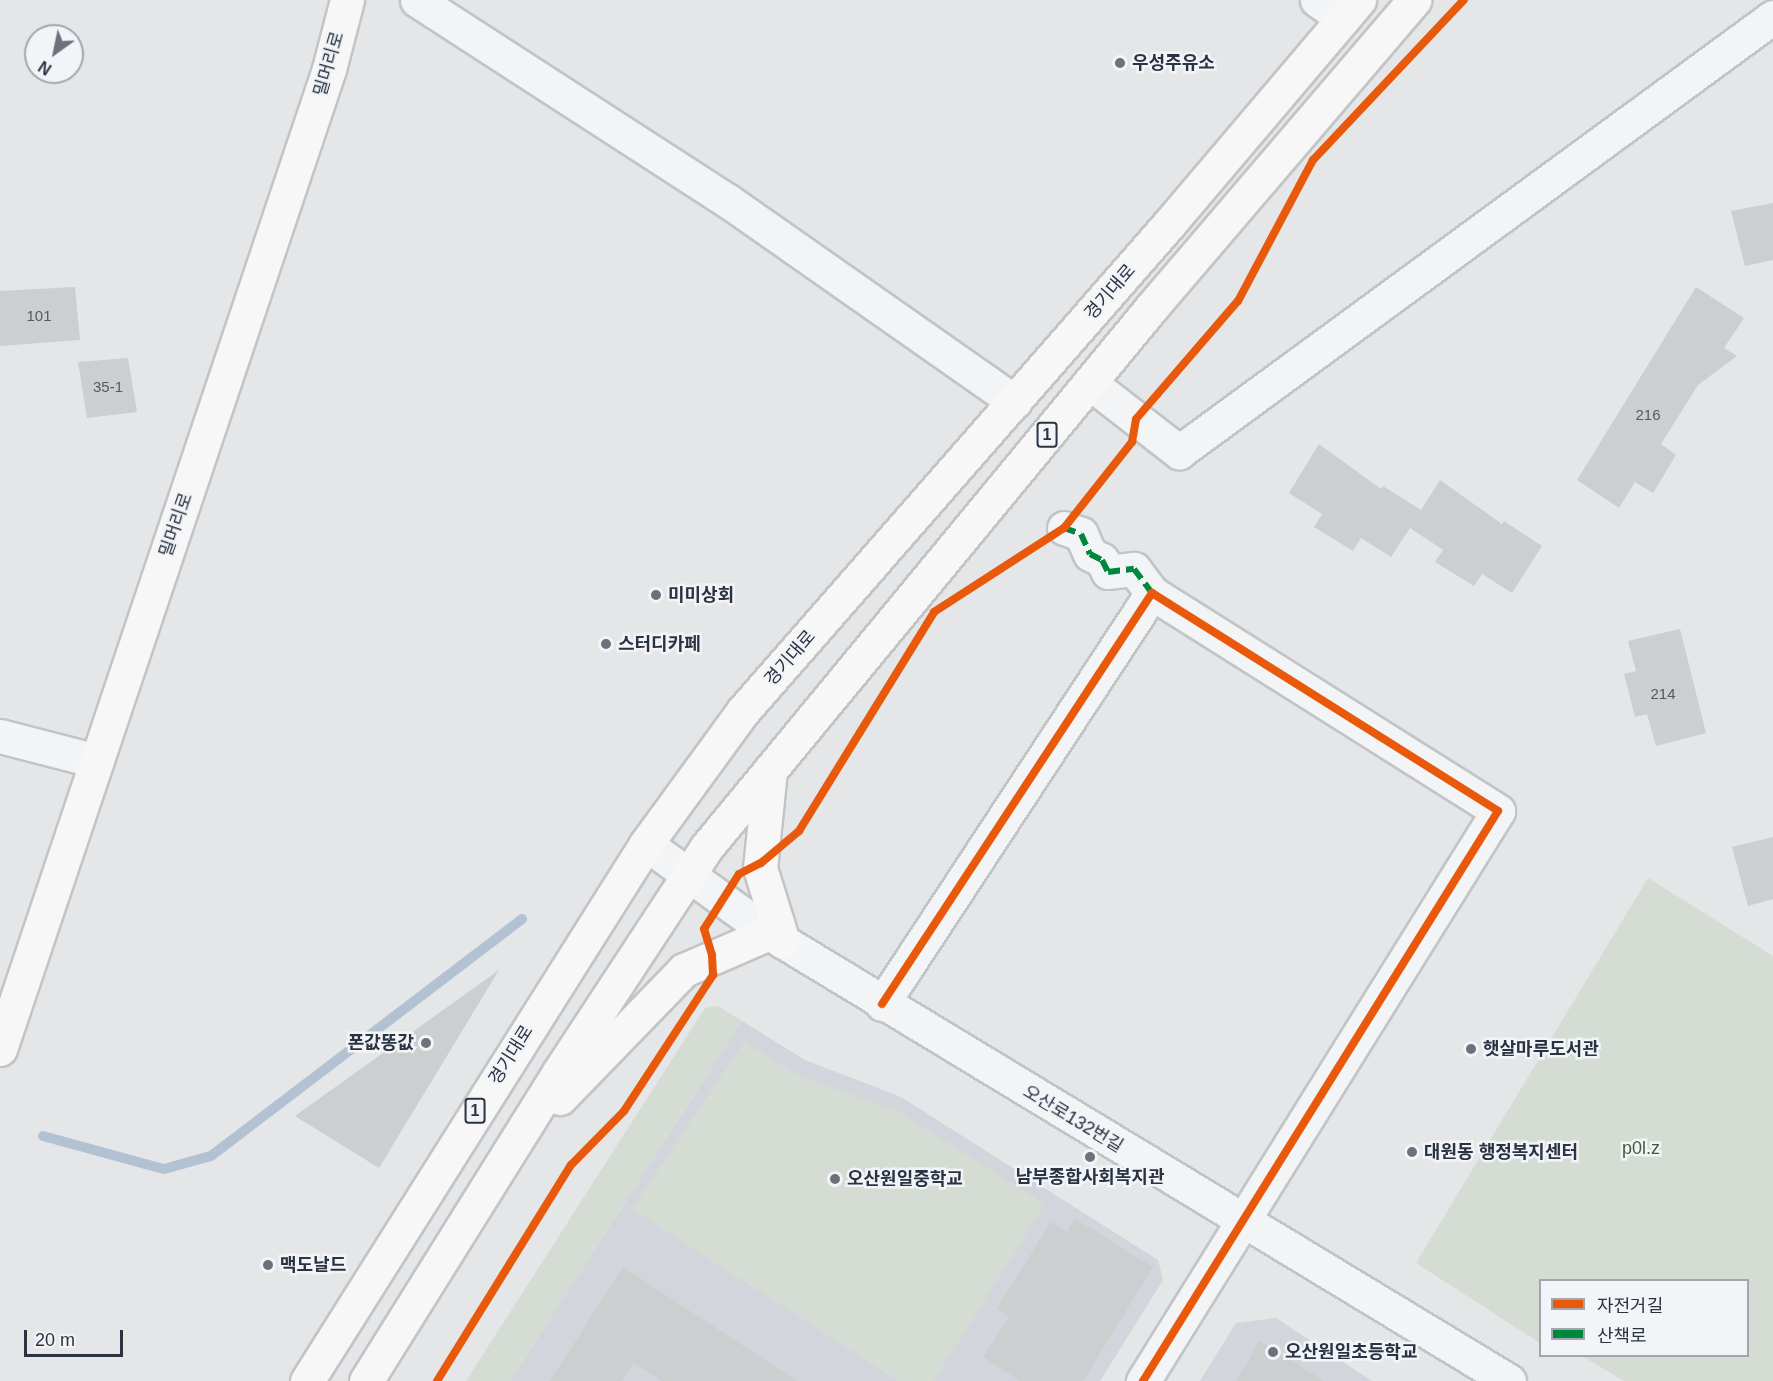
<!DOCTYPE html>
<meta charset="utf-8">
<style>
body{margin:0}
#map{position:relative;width:1773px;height:1381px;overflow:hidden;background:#e4e6e8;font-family:Arial,"Noto Sans KR",sans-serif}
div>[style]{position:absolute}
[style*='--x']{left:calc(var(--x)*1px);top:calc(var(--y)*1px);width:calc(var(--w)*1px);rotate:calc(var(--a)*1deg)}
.built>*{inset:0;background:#d2d5db}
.green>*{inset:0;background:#d5dcd4}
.stream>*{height:10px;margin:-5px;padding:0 5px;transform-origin:5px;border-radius:5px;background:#b3c2d3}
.building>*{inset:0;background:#ccced0}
.roads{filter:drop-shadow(2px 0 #c2c4c6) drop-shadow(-2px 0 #c2c4c6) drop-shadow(0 2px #c2c4c6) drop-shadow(0 -2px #c2c4c6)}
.minor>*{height:33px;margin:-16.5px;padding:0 16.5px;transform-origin:16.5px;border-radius:16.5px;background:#f3f4f6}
.major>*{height:33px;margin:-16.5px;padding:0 16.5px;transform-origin:16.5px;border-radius:16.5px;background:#f7f7f7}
.quiet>*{height:6px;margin-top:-3px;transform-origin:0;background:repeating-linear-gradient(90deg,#00873e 0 12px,transparent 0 18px)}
.cycleway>*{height:8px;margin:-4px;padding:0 4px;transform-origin:4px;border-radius:4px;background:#e8590c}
.dots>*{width:16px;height:16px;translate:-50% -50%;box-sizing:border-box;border:3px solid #f2f4f8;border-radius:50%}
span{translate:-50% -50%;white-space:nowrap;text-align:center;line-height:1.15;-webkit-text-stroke:5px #f2f4f8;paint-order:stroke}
.number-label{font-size:15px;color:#535a66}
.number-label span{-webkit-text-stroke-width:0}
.shield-label span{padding:2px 4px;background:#f2f4f8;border:2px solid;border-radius:4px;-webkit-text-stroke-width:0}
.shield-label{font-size:16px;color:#2a3342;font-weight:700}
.poi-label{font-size:18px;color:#2a3342;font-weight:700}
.left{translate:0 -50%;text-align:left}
.right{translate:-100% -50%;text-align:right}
.street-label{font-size:18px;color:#2a3342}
.park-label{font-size:18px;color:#3f5e37}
.legend{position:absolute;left:1539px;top:1279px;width:210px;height:78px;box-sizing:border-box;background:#f2f4f8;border:2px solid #a2a7af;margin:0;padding:8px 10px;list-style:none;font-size:18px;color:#2a3342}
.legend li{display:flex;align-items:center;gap:12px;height:30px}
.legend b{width:30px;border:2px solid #a2a7af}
.north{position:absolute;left:24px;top:24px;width:60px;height:60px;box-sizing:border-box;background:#f2f4f8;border:2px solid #a2a7af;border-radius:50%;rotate:213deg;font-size:16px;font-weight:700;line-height:24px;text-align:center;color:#2a3342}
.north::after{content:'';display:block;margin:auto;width:21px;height:27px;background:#6b727c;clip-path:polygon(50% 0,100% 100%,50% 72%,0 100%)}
.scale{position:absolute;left:24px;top:1330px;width:99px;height:27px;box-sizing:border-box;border:3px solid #2a3342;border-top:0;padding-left:8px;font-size:18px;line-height:21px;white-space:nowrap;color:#2a3342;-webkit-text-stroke:4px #f2f4f8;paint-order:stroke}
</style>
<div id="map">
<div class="built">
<div style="clip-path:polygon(742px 1021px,805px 1060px,901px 1097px,1158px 1260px,1163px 1280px,1100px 1381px,510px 1381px)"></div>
<div style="clip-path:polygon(1276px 1318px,1372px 1381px,1200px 1381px,1236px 1323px)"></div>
</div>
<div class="green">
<div style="clip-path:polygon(1648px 878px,1773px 956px,1773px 1381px,1624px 1381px,1582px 1356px,1748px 1356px,1748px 1280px,1540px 1280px,1540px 1343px,1416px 1263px)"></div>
<div style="clip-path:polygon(718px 1006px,742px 1021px,510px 1381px,466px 1381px,705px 1008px)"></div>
<div style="clip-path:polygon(744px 1042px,804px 1078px,896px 1110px,1045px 1204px,934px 1381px,898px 1381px,632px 1209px)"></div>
</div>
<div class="stream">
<div style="--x:43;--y:1136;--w:125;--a:15.3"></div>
<div style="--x:164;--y:1169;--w:49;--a:-15.5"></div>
<div style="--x:211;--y:1156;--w:391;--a:-37.3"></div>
</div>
<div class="building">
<div style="clip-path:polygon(1773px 203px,1773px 260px,1745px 266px,1731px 211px)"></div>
<div style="clip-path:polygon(75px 287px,80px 340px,0 346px,0 291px)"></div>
<div style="clip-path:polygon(1696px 287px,1744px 318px,1724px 348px,1737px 356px,1698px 385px,1661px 444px,1676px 455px,1653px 493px,1635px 482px,1619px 508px,1577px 480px)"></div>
<div style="clip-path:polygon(128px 358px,137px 412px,87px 418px,78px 362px)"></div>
<div style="clip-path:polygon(1319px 444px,1381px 489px,1383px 486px,1421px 510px,1440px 480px,1502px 524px,1504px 521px,1542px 546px,1512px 593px,1482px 574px,1474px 586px,1435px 562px,1443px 550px,1410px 528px,1391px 557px,1361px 538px,1353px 551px,1314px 527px,1322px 514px,1289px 493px)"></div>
<div style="clip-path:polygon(1680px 629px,1706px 733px,1656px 746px,1647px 714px,1635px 717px,1624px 674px,1636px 671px,1628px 641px)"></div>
<div style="clip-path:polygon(1773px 837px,1773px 899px,1748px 906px,1732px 847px)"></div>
<div style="clip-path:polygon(499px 970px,379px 1168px,295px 1116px)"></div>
<div style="clip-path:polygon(1074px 1218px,1153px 1267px,1083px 1381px,1020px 1381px,983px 1357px,1010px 1316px,997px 1308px,1051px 1222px,1067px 1231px)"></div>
<div style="clip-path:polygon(623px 1267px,797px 1381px,662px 1381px,634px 1363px,622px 1381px,550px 1381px)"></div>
<div style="clip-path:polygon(1260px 1341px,1324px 1381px,1236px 1381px)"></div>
</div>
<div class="roads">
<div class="minor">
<div style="--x:417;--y:0;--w:370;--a:32.9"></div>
<div style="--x:728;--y:201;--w:350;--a:35"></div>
<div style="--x:1317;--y:0;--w:32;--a:35"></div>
<div style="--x:1090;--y:383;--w:113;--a:37.8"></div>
<div style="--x:1179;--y:452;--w:736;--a:-36.22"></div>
<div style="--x:1064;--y:528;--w:18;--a:19"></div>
<div style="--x:1081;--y:534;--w:22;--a:66"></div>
<div style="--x:1090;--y:554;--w:13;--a:27"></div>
<div style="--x:1102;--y:560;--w:13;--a:63"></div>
<div style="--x:1108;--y:572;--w:26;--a:-7"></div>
<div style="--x:1134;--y:569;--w:30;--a:53"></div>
<div style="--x:0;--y:736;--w:100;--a:14.5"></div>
<div style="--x:646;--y:844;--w:152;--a:35.9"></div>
<div style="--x:769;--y:933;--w:865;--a:31.19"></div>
<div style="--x:882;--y:1004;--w:492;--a:-56.7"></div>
<div style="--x:1152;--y:593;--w:409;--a:32.2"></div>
<div style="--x:1498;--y:811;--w:672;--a:121.91"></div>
</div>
<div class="major">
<div style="--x:770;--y:770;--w:99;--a:95.8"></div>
<div style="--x:760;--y:868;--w:77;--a:72.7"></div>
<div style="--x:0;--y:1049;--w:1034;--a:-71.44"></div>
<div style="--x:329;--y:69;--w:71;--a:-75.4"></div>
<div style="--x:560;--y:1098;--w:178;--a:-45.9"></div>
<div style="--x:684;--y:970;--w:93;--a:-23.5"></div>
<div style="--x:307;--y:1381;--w:635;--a:-57.74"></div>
<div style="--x:646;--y:844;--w:165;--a:-53.9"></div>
<div style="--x:743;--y:711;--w:647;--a:-48.82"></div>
<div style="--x:1169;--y:224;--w:294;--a:-49.7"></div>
<div style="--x:366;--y:1381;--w:364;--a:-58"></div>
<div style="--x:559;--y:1072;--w:268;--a:-56.7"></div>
<div style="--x:706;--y:848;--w:701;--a:-50.5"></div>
<div style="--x:1152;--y:307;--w:404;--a:-49.5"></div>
</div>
</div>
<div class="quiet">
<div style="--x:1064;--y:528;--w:18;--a:19"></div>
<div style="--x:1081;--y:534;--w:22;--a:66"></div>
<div style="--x:1090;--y:554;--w:13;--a:27"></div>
<div style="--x:1102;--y:560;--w:13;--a:63"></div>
<div style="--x:1108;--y:572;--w:26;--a:-7"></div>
<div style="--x:1134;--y:569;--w:30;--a:53"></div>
</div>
<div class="cycleway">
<div style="--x:882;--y:1004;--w:492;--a:-56.7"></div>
<div style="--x:1152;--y:593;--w:409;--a:32.2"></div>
<div style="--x:1498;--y:811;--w:672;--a:121.91"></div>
<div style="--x:437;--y:1381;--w:254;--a:-58.2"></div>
<div style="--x:571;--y:1165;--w:76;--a:-45.5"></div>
<div style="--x:624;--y:1111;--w:163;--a:-56.8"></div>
<div style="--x:713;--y:975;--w:20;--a:-93"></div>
<div style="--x:712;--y:955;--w:27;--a:-107"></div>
<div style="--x:704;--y:929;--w:65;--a:-57.5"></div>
<div style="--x:739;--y:874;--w:25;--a:-27"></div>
<div style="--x:761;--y:863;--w:50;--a:-40.1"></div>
<div style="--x:799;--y:831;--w:257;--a:-58.3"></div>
<div style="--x:934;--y:612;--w:155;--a:-32.9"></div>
<div style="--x:1064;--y:528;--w:110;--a:-51.7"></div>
<div style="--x:1132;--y:442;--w:23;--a:-80"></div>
<div style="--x:1136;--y:419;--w:156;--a:-49.2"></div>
<div style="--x:1238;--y:301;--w:160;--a:-62"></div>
<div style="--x:1313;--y:160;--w:220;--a:-46.7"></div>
</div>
<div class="dots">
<div style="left:1120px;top:63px;background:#6b727c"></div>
<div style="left:656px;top:595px;background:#6b727c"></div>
<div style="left:606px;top:644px;background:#6b727c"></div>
<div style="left:426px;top:1043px;background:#6b727c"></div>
<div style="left:1471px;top:1049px;background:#6b727c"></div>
<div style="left:1412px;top:1152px;background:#6b727c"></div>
<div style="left:1090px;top:1157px;background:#6b727c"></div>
<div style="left:835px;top:1179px;background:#6b727c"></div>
<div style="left:268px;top:1265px;background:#6b727c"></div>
<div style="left:1273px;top:1352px;background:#6b727c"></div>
</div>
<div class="number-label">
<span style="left:39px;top:316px">101</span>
<span style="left:108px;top:387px">35-1</span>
<span style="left:1648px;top:415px">216</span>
<span style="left:1663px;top:694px">214</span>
</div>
<div class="shield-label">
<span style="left:1047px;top:435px">1</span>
<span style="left:475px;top:1111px">1</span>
</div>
<div class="poi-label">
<span class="left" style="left:1132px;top:63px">우성주유소</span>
<span class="left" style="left:668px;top:595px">미미상회</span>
<span class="left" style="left:618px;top:644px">스터디카페</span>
<span class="right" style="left:414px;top:1043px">폰값똥값</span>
<span class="left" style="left:1483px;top:1049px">햇살마루도서관</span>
<span class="left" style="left:1424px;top:1152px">대원동 행정복지센터</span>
<span style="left:1090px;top:1177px">남부종합사회복지관</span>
<span class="left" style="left:847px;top:1179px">오산원일중학교</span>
<span class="left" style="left:280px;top:1265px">맥도날드</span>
<span class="left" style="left:1285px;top:1352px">오산원일초등학교</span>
</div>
<div class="street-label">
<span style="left:329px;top:64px;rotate:-74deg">밀머리로</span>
<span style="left:1110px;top:292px;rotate:-49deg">경기대로</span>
<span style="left:176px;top:525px;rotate:-71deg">밀머리로</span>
<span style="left:790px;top:658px;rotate:-49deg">경기대로</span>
<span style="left:511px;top:1055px;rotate:-58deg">경기대로</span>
<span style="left:1073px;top:1119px;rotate:31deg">오산로132번길</span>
</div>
<div class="park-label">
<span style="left:1641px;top:1148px">p0l.z</span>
</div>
<ul class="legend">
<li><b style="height:8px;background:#e8590c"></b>자전거길</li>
<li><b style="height:8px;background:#00873e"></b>산책로</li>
</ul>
<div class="north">N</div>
<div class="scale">20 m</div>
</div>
